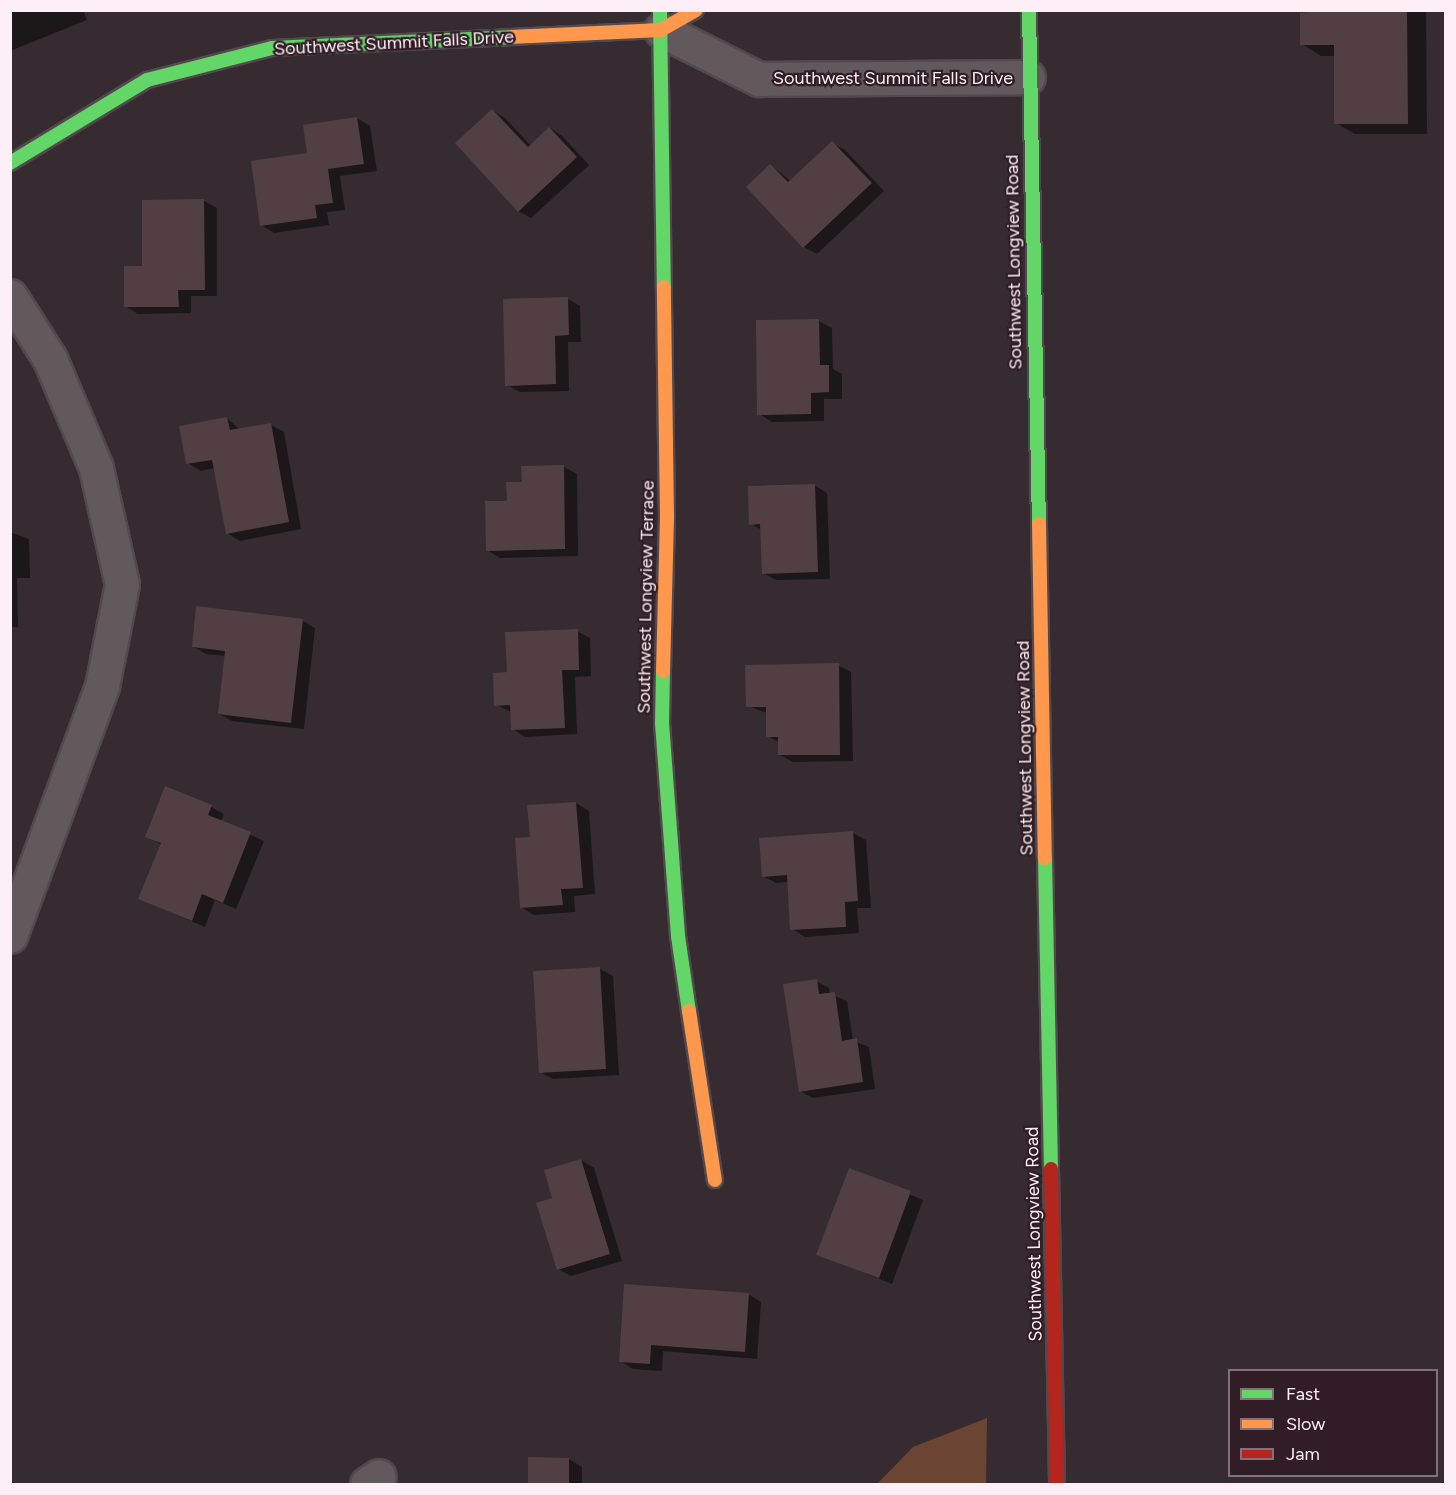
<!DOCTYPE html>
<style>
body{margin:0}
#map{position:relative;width:1456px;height:1495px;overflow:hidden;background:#362b30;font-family:Figtree,sans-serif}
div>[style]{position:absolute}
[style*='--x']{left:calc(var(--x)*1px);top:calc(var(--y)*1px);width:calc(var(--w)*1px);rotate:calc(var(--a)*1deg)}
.green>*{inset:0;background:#6c4433}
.shadow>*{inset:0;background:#0007}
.building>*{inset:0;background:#523f43}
.roads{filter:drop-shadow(2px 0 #52494d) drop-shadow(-2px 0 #52494d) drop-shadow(0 2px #52494d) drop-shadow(0 -2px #52494d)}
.street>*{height:33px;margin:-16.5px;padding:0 16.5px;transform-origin:16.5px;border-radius:16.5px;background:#62595d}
.fast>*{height:14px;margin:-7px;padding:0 7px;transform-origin:7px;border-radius:7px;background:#63d668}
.slow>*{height:14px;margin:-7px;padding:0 7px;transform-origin:7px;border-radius:7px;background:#ff974d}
.jam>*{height:14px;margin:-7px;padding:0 7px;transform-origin:7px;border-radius:7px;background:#b3261e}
span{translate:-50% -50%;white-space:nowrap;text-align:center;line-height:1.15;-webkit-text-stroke:4.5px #301d25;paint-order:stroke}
.street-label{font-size:18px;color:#fdeff5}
.frame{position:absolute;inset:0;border:12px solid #fdeff5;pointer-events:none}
.legend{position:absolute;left:1228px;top:1369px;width:210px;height:108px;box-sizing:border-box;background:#301d25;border:2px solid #827178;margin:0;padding:8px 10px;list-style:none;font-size:18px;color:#fdeff5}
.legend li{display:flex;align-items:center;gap:12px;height:30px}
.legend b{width:30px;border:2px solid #827178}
</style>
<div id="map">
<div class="green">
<div style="clip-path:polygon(987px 1418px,986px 1484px,877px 1484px,913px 1447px)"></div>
</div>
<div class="shadow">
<div style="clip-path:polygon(10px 10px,83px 10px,87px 20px,10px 51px)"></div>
<div style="clip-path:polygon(1335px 10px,1426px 10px,1427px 134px,1355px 134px,1336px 123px,1335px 56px,1321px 56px,1302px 44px)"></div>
<div style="clip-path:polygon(492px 110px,505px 118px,531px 146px,550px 128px,562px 136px,589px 165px,531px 218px,518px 211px)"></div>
<div style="clip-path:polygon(357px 118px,370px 126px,377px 171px,340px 176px,345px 210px,327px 212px,329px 225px,274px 233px,261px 225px,308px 155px)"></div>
<div style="clip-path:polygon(832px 143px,845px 150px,884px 191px,817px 254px,804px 247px,771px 166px,791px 181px)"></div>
<div style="clip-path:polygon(204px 201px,217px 208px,217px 296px,191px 296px,191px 313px,138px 314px,125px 306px,144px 267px)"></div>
<div style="clip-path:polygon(568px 299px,580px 306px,581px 342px,568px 342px,569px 391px,520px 392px,507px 385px)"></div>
<div style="clip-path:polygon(819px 321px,832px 328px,833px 369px,842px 374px,842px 399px,824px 399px,824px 421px,772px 422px,759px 414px,757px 322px)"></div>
<div style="clip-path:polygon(227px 418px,240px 430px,271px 425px,284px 432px,301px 529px,240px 541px,227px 533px,215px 468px,201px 471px,188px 463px)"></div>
<div style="clip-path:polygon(564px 467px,577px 474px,578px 556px,500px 558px,487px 550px,508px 502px,524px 483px,523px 468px)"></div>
<div style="clip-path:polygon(814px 485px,827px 493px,830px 579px,776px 580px,763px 573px,762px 530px,750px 524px)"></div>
<div style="clip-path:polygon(10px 532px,29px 539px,30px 578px,17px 578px,18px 627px,10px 627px)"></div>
<div style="clip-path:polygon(303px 621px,315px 628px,304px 729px,232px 721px,219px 714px,226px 656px,206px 654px,194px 647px)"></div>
<div style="clip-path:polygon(577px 631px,590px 638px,591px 676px,575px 677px,577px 734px,525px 737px,513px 729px,512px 712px,496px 705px,509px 674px)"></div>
<div style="clip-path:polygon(838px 665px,851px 672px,853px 761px,793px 762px,780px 755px,780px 743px,768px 736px,767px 713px,748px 706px)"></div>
<div style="clip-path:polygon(576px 803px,589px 811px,595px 894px,574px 896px,575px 912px,534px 915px,521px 907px,531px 839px)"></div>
<div style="clip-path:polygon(211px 807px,224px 814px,221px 821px,264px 841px,236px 909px,215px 900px,205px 927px,140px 899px,162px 845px,147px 836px)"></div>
<div style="clip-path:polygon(853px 833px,866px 840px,871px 908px,857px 908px,859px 933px,805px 937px,792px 929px,789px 882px,776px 883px,763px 876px)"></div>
<div style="clip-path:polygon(600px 969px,613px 976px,619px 1075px,553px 1079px,540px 1072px)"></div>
<div style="clip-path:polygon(816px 981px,829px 988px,830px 994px,847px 1001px,853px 1041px,869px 1047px,875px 1089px,813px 1098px,800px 1091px)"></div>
<div style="clip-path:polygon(581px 1160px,594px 1168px,622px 1261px,571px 1276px,558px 1269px,554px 1199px)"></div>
<div style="clip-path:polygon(850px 1170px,923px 1200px,892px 1284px,818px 1254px)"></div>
<div style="clip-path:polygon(626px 1285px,748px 1294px,761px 1302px,757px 1359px,663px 1351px,662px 1371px,633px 1369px,620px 1361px)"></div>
<div style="clip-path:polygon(569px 1459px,582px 1467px,582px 1484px,530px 1484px)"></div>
</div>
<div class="building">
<div style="clip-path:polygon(1334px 10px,1407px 10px,1408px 124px,1334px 124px,1334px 45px,1300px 45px,1300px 13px)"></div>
<div style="clip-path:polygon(492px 109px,528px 147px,549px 127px,577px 157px,518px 212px,455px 143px)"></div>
<div style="clip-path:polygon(357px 117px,364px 164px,328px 169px,333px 203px,315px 205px,317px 218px,260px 226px,251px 161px,307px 153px,303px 125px)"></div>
<div style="clip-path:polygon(832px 141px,872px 183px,803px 248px,746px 187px,770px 164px,788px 182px)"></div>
<div style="clip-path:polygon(204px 199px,205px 290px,178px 290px,179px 307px,124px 307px,124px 266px,142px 266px,142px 200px)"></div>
<div style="clip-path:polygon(568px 297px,569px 335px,555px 336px,556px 384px,505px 386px,503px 299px)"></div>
<div style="clip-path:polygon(819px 319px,820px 365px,829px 365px,829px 392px,811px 393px,811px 414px,757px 415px,756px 320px)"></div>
<div style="clip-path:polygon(227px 417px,230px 430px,271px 423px,289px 522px,226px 534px,212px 460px,186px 464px,179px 426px)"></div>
<div style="clip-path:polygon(564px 465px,565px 549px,486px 551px,485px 501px,507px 501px,506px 482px,522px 482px,521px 466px)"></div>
<div style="clip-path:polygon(815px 484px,818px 572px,762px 574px,760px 524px,749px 525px,748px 486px)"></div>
<div style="clip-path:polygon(196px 606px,303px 619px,291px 723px,218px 714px,225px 651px,192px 647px)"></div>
<div style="clip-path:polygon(578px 629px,579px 670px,562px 670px,565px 728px,511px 730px,510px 705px,494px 706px,493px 673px,507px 672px,505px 632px)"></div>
<div style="clip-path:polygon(839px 663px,840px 755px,778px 755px,778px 737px,766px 737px,766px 707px,746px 707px,745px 665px)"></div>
<div style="clip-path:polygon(165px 786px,212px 805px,208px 815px,251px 832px,223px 903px,202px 894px,192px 921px,138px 899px,161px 843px,145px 837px)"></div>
<div style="clip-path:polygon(576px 802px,583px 888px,561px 889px,563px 905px,520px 908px,515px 838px,530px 837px,527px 805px)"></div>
<div style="clip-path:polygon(853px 831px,858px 901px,845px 902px,846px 927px,790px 930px,787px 875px,762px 877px,759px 838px)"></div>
<div style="clip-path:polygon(600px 967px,606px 1069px,539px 1073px,533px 971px)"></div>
<div style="clip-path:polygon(817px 979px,819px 994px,835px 992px,842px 1041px,857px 1038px,863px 1082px,799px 1092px,783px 984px)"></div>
<div style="clip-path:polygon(581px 1159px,610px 1254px,557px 1270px,536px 1203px,552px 1198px,544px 1170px)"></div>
<div style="clip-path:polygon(849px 1168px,911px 1191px,879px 1278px,816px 1255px)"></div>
<div style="clip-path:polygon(624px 1284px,749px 1293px,745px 1352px,651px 1345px,650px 1364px,619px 1362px)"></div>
<div style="clip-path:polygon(528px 1457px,569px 1458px,569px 1485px,528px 1485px)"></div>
</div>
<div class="roads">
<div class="street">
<div style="--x:661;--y:30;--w:110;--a:26.6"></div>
<div style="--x:759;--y:79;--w:269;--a:-0.4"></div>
<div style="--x:10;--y:296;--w:75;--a:57.6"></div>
<div style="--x:50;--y:359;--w:118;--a:67.1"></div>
<div style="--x:96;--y:468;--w:119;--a:77.4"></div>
<div style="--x:122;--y:584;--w:104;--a:101.1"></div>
<div style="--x:102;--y:686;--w:266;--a:110.2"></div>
<div style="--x:367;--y:1484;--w:14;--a:-34"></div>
</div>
<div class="fast">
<div style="--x:660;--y:10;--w:277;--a:89.2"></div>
<div style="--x:1029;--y:10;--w:514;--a:88.89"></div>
<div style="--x:10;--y:163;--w:160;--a:-31.2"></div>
<div style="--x:147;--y:80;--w:129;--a:-14.4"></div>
<div style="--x:272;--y:48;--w:238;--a:-2.6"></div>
<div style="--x:663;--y:671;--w:52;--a:91.1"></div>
<div style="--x:662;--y:723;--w:214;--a:85.7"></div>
<div style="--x:678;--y:936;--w:76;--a:81.7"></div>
<div style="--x:1045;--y:858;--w:311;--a:88.9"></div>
</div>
<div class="slow">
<div style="--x:510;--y:37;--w:151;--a:-2.7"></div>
<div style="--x:661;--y:30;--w:40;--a:-29.7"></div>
<div style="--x:1039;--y:524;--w:334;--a:89"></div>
<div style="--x:663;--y:671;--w:156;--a:-88.5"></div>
<div style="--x:667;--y:515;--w:228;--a:-90.8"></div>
<div style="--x:689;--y:1011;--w:171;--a:81.3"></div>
</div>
<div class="jam">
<div style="--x:1051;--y:1169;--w:315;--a:88.9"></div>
</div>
</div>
<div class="street-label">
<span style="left:394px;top:43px;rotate:-3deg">Southwest Summit Falls Drive</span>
<span style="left:893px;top:78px">Southwest Summit Falls Drive</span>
<span style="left:1014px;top:262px;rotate:-91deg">Southwest Longview Road</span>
<span style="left:646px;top:597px;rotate:-89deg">Southwest Longview Terrace</span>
<span style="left:1025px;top:748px;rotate:-91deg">Southwest Longview Road</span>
<span style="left:1034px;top:1234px;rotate:-91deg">Southwest Longview Road</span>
</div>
<div class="frame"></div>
<ul class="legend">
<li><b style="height:8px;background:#63d668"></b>Fast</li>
<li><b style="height:8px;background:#ff974d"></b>Slow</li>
<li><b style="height:8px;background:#b3261e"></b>Jam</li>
</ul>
</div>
